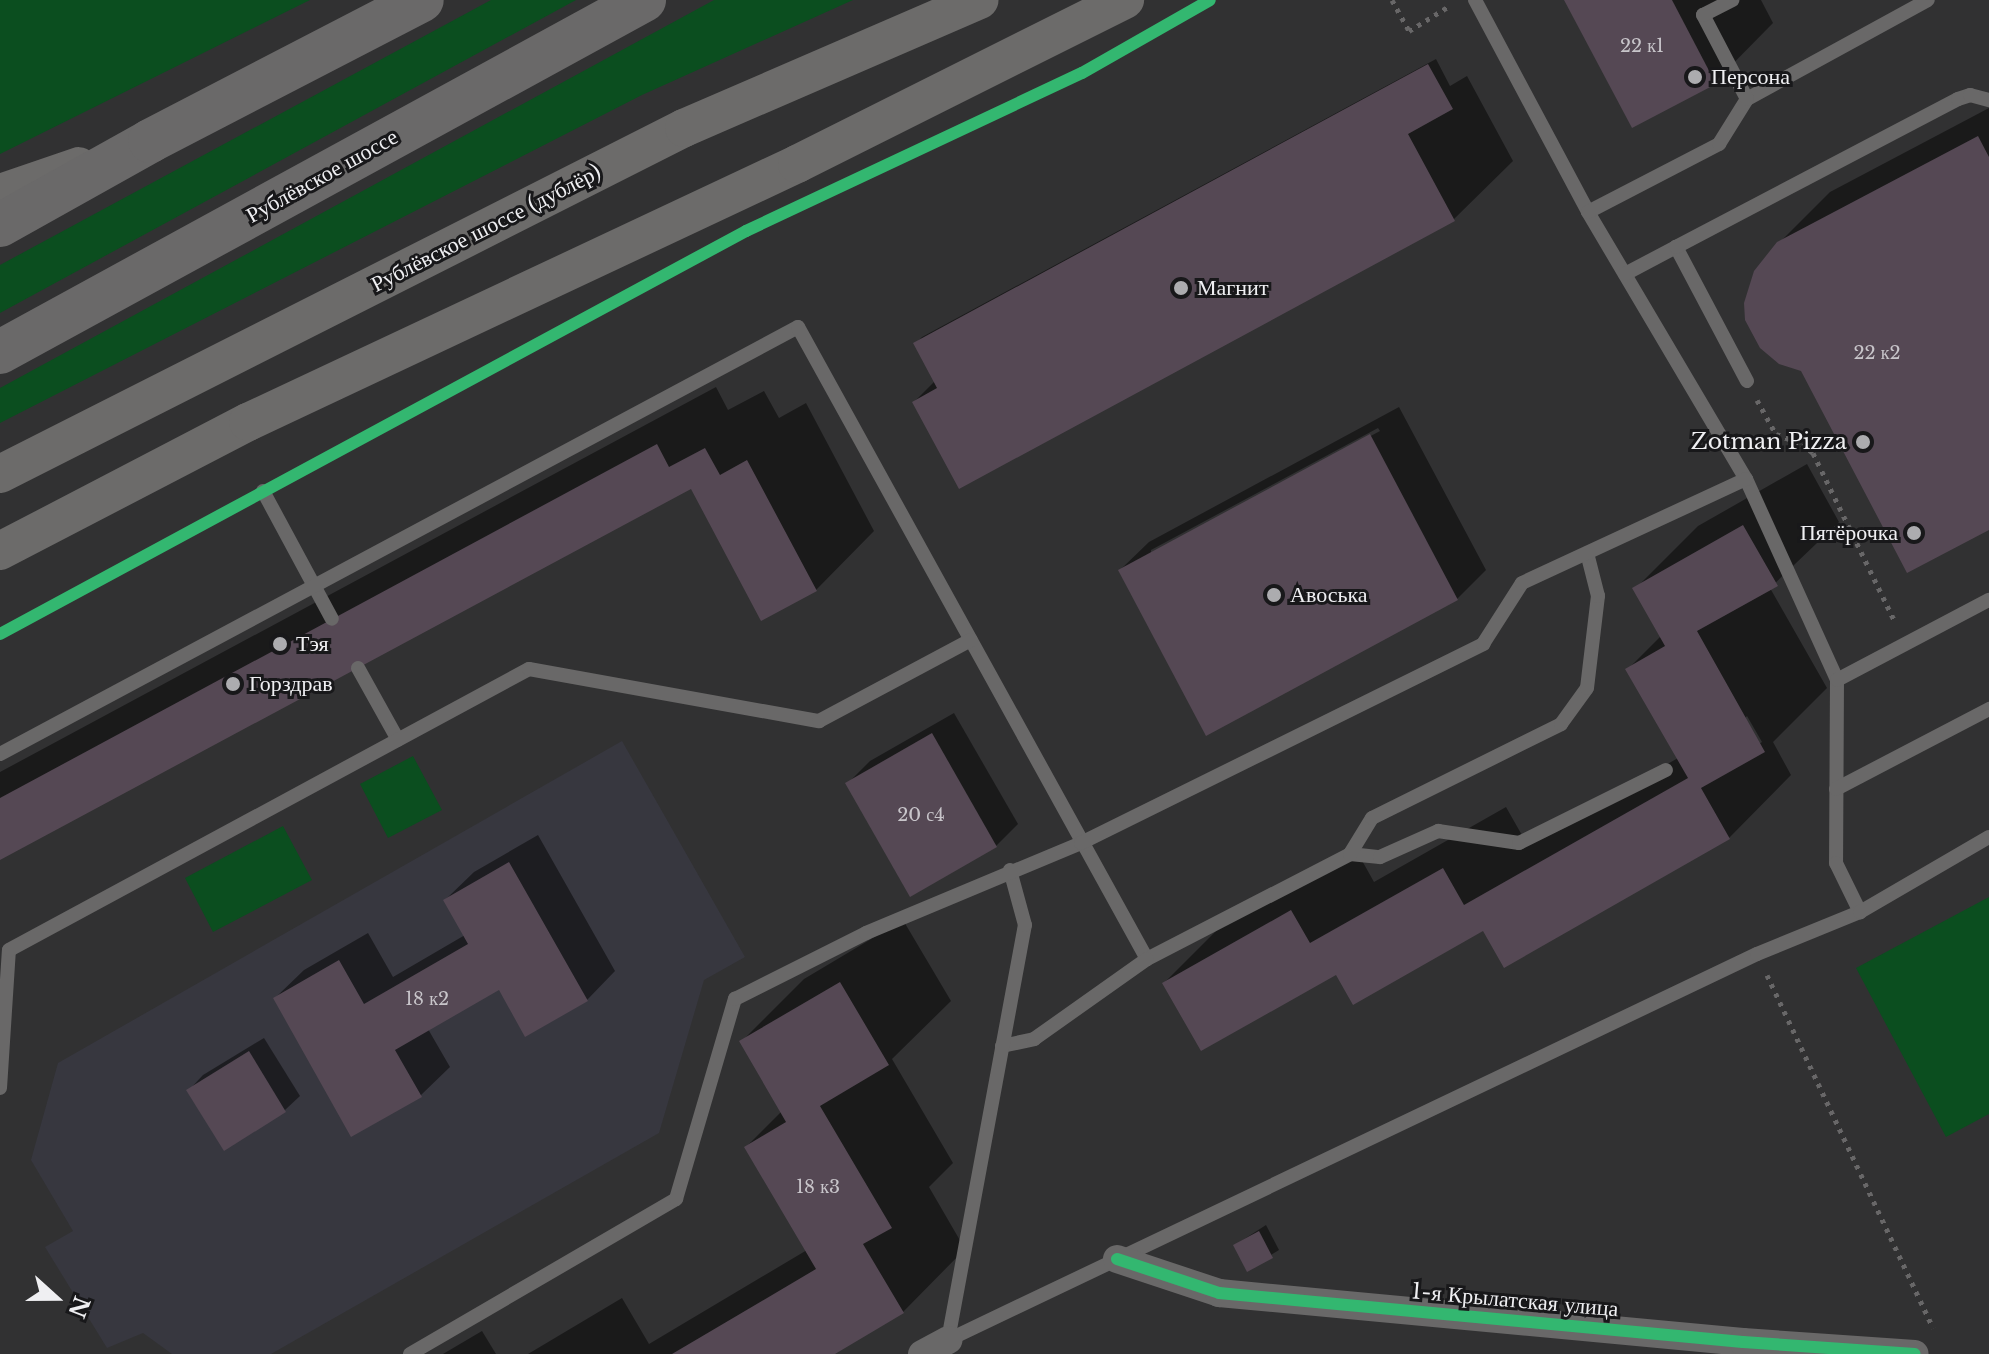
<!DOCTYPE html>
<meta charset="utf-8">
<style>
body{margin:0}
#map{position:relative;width:1989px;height:1354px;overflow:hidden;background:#313132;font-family:"Libre Baskerville",serif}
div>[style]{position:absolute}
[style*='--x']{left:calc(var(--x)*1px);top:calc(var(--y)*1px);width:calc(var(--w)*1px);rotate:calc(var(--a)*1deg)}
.built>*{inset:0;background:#37373f}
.green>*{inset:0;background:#0b4e1f}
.shadow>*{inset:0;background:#0007}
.building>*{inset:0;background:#554854}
.path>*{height:5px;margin-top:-2.5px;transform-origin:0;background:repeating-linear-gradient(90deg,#686768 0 4px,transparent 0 10px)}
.lane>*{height:14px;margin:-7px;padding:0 7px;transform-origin:7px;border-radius:7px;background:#696868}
.street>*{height:28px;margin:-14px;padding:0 14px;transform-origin:14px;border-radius:14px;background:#696868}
.secondary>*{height:38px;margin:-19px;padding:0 19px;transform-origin:19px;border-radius:19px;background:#6c6b6a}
.primary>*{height:44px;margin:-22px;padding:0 22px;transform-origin:22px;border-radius:22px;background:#6a6969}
.cycleway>*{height:12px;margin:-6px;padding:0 6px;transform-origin:6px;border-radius:6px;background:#33b770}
.dots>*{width:22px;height:22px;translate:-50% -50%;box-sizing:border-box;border:4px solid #18181a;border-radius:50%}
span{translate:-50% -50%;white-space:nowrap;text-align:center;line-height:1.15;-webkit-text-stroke:6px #18181a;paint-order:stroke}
.number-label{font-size:18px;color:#c8c5ca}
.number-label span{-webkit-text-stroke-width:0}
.poi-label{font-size:22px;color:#efeff2}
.left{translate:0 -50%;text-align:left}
.right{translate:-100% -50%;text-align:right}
.street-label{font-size:22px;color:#efeff2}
.north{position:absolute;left:16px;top:1258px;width:80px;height:80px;-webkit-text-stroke:6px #18181a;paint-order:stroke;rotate:111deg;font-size:22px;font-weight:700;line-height:32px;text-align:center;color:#efeff2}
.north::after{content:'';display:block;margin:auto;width:28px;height:36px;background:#efeff2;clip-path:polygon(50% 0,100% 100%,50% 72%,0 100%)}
</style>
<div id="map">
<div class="built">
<div style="clip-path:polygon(622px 741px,745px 957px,704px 980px,659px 1133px,271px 1354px,172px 1354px,143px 1333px,107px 1348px,45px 1247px,73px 1231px,31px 1160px,58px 1063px)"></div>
</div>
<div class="green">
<div style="clip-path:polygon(0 0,310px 0,0 154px)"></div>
<div style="clip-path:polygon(491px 0,576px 0,0 313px,0 265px)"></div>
<div style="clip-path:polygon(714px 0,853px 0,642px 95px,0 423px,0 388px)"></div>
<div style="clip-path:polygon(413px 756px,442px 810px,388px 838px,360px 784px)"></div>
<div style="clip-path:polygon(283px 826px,312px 880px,213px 932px,185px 878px)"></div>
<div style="clip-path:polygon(1989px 897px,1989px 1114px,1946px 1137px,1856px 968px)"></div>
</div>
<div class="shadow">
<div style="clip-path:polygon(1566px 0,1761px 0,1773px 23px,1715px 82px)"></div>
<div style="clip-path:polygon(1436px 59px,1450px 86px,1467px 76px,1513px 161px,1454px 219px,914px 402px,935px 381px,915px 344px,922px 337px)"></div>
<div style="clip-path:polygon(1989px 108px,1989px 527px,1778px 244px,1830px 192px)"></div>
<div style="clip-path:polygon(716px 387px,728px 410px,764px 391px,779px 418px,806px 403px,874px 531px,816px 590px,691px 486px,0 858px,0 772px)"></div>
<div style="clip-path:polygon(evenodd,1399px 407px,1486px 570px,1457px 599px,1120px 570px,1149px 542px,1399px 407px,1378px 428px,1380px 431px,1151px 554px,1151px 550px,1378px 428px)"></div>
<div style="clip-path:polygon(evenodd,1807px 464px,1839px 522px,1770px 588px,1827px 688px,1773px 742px,1791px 775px,1729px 838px,1337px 972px,1164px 983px,1227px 920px,1355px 848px,1374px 882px,1506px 807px,1527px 844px,1678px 758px,1628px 669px,1661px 636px,1635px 589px,1698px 526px,1807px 464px,1747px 716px,1762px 742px,1759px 744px,1744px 719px,1747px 716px)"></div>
<div style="clip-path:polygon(954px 713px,1018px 824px,996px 846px,848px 783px,870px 761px)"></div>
<div style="clip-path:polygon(538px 835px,615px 971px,587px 1000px,500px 988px,428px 1029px,450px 1067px,421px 1095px,352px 1134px,275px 998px,304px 970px,368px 933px,393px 977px,465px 935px,445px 900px,474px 872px)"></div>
<div style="clip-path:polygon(903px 920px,951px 1001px,892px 1059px,953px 1163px,929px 1187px,965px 1249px,903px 1312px,831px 1354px,528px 1354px,622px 1298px,649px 1344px,807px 1250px,746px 1147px,782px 1111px,741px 1042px,804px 979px)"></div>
<div style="clip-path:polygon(264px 1038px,300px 1096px,285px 1110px,225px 1148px,189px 1090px,203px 1075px)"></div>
<div style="clip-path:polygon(1266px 1225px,1279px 1250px,1248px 1269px,1235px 1245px)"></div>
<div style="clip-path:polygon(482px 1331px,496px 1354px,443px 1354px)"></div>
</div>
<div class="building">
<div style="clip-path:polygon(1564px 0,1672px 0,1716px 84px,1632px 128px)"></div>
<div style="clip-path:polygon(1428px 64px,1453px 109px,1408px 134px,1455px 221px,959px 489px,912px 402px,937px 388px,913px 343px)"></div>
<div style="clip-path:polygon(1978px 136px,1989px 157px,1989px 530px,1907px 573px,1801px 371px,1779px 364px,1760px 348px,1745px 320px,1744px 303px,1754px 271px,1777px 242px)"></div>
<div style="clip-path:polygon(1370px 434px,1458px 600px,1206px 736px,1118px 570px)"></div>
<div style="clip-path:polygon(657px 444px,669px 467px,705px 448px,720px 475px,747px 460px,817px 591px,761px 621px,691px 489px,0 860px,0 798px)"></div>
<div style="clip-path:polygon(1743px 525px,1778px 586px,1697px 631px,1765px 752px,1701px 788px,1730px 839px,1504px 968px,1483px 931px,1353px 1005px,1336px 975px,1201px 1051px,1162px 983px,1291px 910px,1310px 943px,1443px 868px,1464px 905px,1688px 778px,1625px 669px,1665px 646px,1632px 588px)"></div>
<div style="clip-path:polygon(932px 733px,997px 847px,910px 897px,845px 783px)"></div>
<div style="clip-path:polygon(509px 862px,588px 1001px,525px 1037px,499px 990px,395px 1050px,422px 1097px,351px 1137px,273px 998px,339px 960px,364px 1004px,468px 944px,443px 900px)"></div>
<div style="clip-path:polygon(840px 982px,889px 1065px,820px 1106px,892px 1228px,863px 1244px,904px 1313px,835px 1354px,672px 1354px,816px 1269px,744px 1147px,786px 1122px,739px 1041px)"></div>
<div style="clip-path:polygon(249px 1051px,286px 1112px,224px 1151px,186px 1090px)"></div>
<div style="clip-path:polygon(1259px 1231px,1273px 1258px,1247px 1272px,1233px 1245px)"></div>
</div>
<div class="path">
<div style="--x:1392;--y:0;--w:35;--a:61"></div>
<div style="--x:1409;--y:31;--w:49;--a:-31.8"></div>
<div style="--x:1757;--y:400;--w:39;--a:61"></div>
<div style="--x:1776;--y:434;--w:28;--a:21"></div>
<div style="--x:1802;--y:444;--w:14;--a:39"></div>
<div style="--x:1813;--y:453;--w:188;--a:64.1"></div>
<div style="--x:1767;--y:975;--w:390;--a:64.8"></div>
</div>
<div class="lane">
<div style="--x:1475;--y:0;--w:240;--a:61.9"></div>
<div style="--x:1588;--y:212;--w:310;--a:59.4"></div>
<div style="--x:1746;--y:479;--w:221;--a:65.6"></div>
<div style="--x:1837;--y:680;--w:183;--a:90.3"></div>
<div style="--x:1836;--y:863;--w:55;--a:63.9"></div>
<div style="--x:1747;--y:99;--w:206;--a:-28.7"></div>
<div style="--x:1588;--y:212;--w:148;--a:-27.4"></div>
<div style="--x:1719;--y:144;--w:53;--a:-58.1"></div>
<div style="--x:1747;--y:99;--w:95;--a:-117.6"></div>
<div style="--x:1703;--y:15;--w:33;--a:-27"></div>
<div style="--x:1625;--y:274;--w:58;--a:-27.9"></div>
<div style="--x:1747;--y:381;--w:152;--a:-117.9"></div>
<div style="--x:1676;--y:247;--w:318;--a:-27.7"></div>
<div style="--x:1958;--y:99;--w:13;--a:-18"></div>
<div style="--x:1970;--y:95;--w:20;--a:15"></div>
<div style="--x:263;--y:491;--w:145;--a:61.7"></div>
<div style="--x:358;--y:668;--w:82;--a:60.9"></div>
<div style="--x:1837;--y:680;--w:172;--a:-27.8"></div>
<div style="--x:0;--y:754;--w:905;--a:-28.15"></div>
<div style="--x:798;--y:327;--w:722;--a:61.09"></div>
<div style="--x:1147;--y:959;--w:229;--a:-27.3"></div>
<div style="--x:1350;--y:854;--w:30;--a:6"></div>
<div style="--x:1380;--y:857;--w:64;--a:-24.1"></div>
<div style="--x:1438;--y:831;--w:82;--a:8.4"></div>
<div style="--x:1519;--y:843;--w:164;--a:-26.4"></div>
<div style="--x:1836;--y:789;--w:173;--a:-27.6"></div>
<div style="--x:1350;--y:854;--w:42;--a:-58.6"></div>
<div style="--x:1372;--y:818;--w:211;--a:-26.4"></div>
<div style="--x:1561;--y:724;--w:44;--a:-54.2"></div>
<div style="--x:1587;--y:688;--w:93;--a:-83.2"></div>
<div style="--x:1598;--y:596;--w:44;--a:-104.3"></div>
<div style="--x:1002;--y:1046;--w:33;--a:-12"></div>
<div style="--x:1034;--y:1039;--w:138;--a:-35.3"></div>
<div style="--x:0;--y:1088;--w:138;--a:-86.3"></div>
<div style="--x:9;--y:950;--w:591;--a:-28.39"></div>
<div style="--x:529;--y:669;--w:295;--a:10.2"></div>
<div style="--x:819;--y:721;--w:172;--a:-28.1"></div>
<div style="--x:948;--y:1340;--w:896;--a:-25.51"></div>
<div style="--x:1757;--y:954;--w:111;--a:-22.2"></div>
<div style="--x:1860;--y:912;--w:149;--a:-30.2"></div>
<div style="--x:948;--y:1340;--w:422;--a:-79.5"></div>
<div style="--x:1025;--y:925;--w:57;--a:-105.3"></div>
<div style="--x:410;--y:1354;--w:308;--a:-30.2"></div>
<div style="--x:676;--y:1199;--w:209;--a:-73.6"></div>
<div style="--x:735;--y:999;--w:147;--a:-26.7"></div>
<div style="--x:866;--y:933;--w:233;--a:-22.7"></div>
<div style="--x:1081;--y:843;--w:449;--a:-26.3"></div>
<div style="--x:1483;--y:644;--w:72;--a:-57.4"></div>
<div style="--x:1522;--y:583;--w:247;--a:-24.9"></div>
</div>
<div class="street">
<div style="--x:1117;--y:1259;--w:108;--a:18.4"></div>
<div style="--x:1219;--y:1293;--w:526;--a:5.34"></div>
<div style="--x:1743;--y:1342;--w:172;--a:4"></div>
<div style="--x:922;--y:1354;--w:30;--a:-28"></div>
</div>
<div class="secondary">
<div style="--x:0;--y:193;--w:83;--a:-18.9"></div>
<div style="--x:0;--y:474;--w:767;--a:-26.83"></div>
<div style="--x:684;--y:128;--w:322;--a:-23.4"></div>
<div style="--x:0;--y:551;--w:280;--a:-27.5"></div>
<div style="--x:248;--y:422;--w:607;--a:-25.17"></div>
<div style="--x:797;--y:164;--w:367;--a:-26.6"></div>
</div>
<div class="primary">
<div style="--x:0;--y:225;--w:172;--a:-29.2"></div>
<div style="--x:150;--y:141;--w:306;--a:-27.4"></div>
<div style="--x:0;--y:352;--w:734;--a:-28.66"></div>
</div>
<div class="cycleway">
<div style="--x:0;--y:634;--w:848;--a:-28.38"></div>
<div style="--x:746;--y:231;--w:371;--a:-25.2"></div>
<div style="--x:1082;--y:73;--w:147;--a:-29.7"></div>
<div style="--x:1117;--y:1259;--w:108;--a:18.4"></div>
<div style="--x:1219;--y:1293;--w:526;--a:5.34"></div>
<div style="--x:1743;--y:1342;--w:172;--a:4"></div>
</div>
<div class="dots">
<div style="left:1695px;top:77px;background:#acacaf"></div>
<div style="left:1181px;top:288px;background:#acacaf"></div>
<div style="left:1863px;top:442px;background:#acacaf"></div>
<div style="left:1914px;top:533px;background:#acacaf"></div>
<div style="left:1274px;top:595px;background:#acacaf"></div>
<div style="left:280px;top:644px;background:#acacaf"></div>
<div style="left:233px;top:684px;background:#acacaf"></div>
</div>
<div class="number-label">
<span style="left:1642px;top:46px">22 к1</span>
<span style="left:1877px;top:353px">22 к2</span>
<span style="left:921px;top:815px">20 с4</span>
<span style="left:427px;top:999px">18 к2</span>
<span style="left:818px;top:1187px">18 к3</span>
</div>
<div class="poi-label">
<span class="left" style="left:1711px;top:77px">Персона</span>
<span class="left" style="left:1197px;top:288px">Магнит</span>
<span class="right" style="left:1847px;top:442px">Zotman Pizza</span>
<span class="right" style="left:1898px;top:533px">Пятёрочка</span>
<span class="left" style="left:1290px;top:595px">Авоська</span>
<span class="left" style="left:296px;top:644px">Тэя</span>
<span class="left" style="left:249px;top:684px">Горздрав</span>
</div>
<div class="street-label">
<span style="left:322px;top:176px;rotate:-29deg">Рублёвское шоссе</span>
<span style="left:486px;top:228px;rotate:-27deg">Рублёвское шоссе (дублёр)</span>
<span style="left:1515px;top:1300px;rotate:5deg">1-я Крылатская улица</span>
</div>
<div class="north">N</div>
</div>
